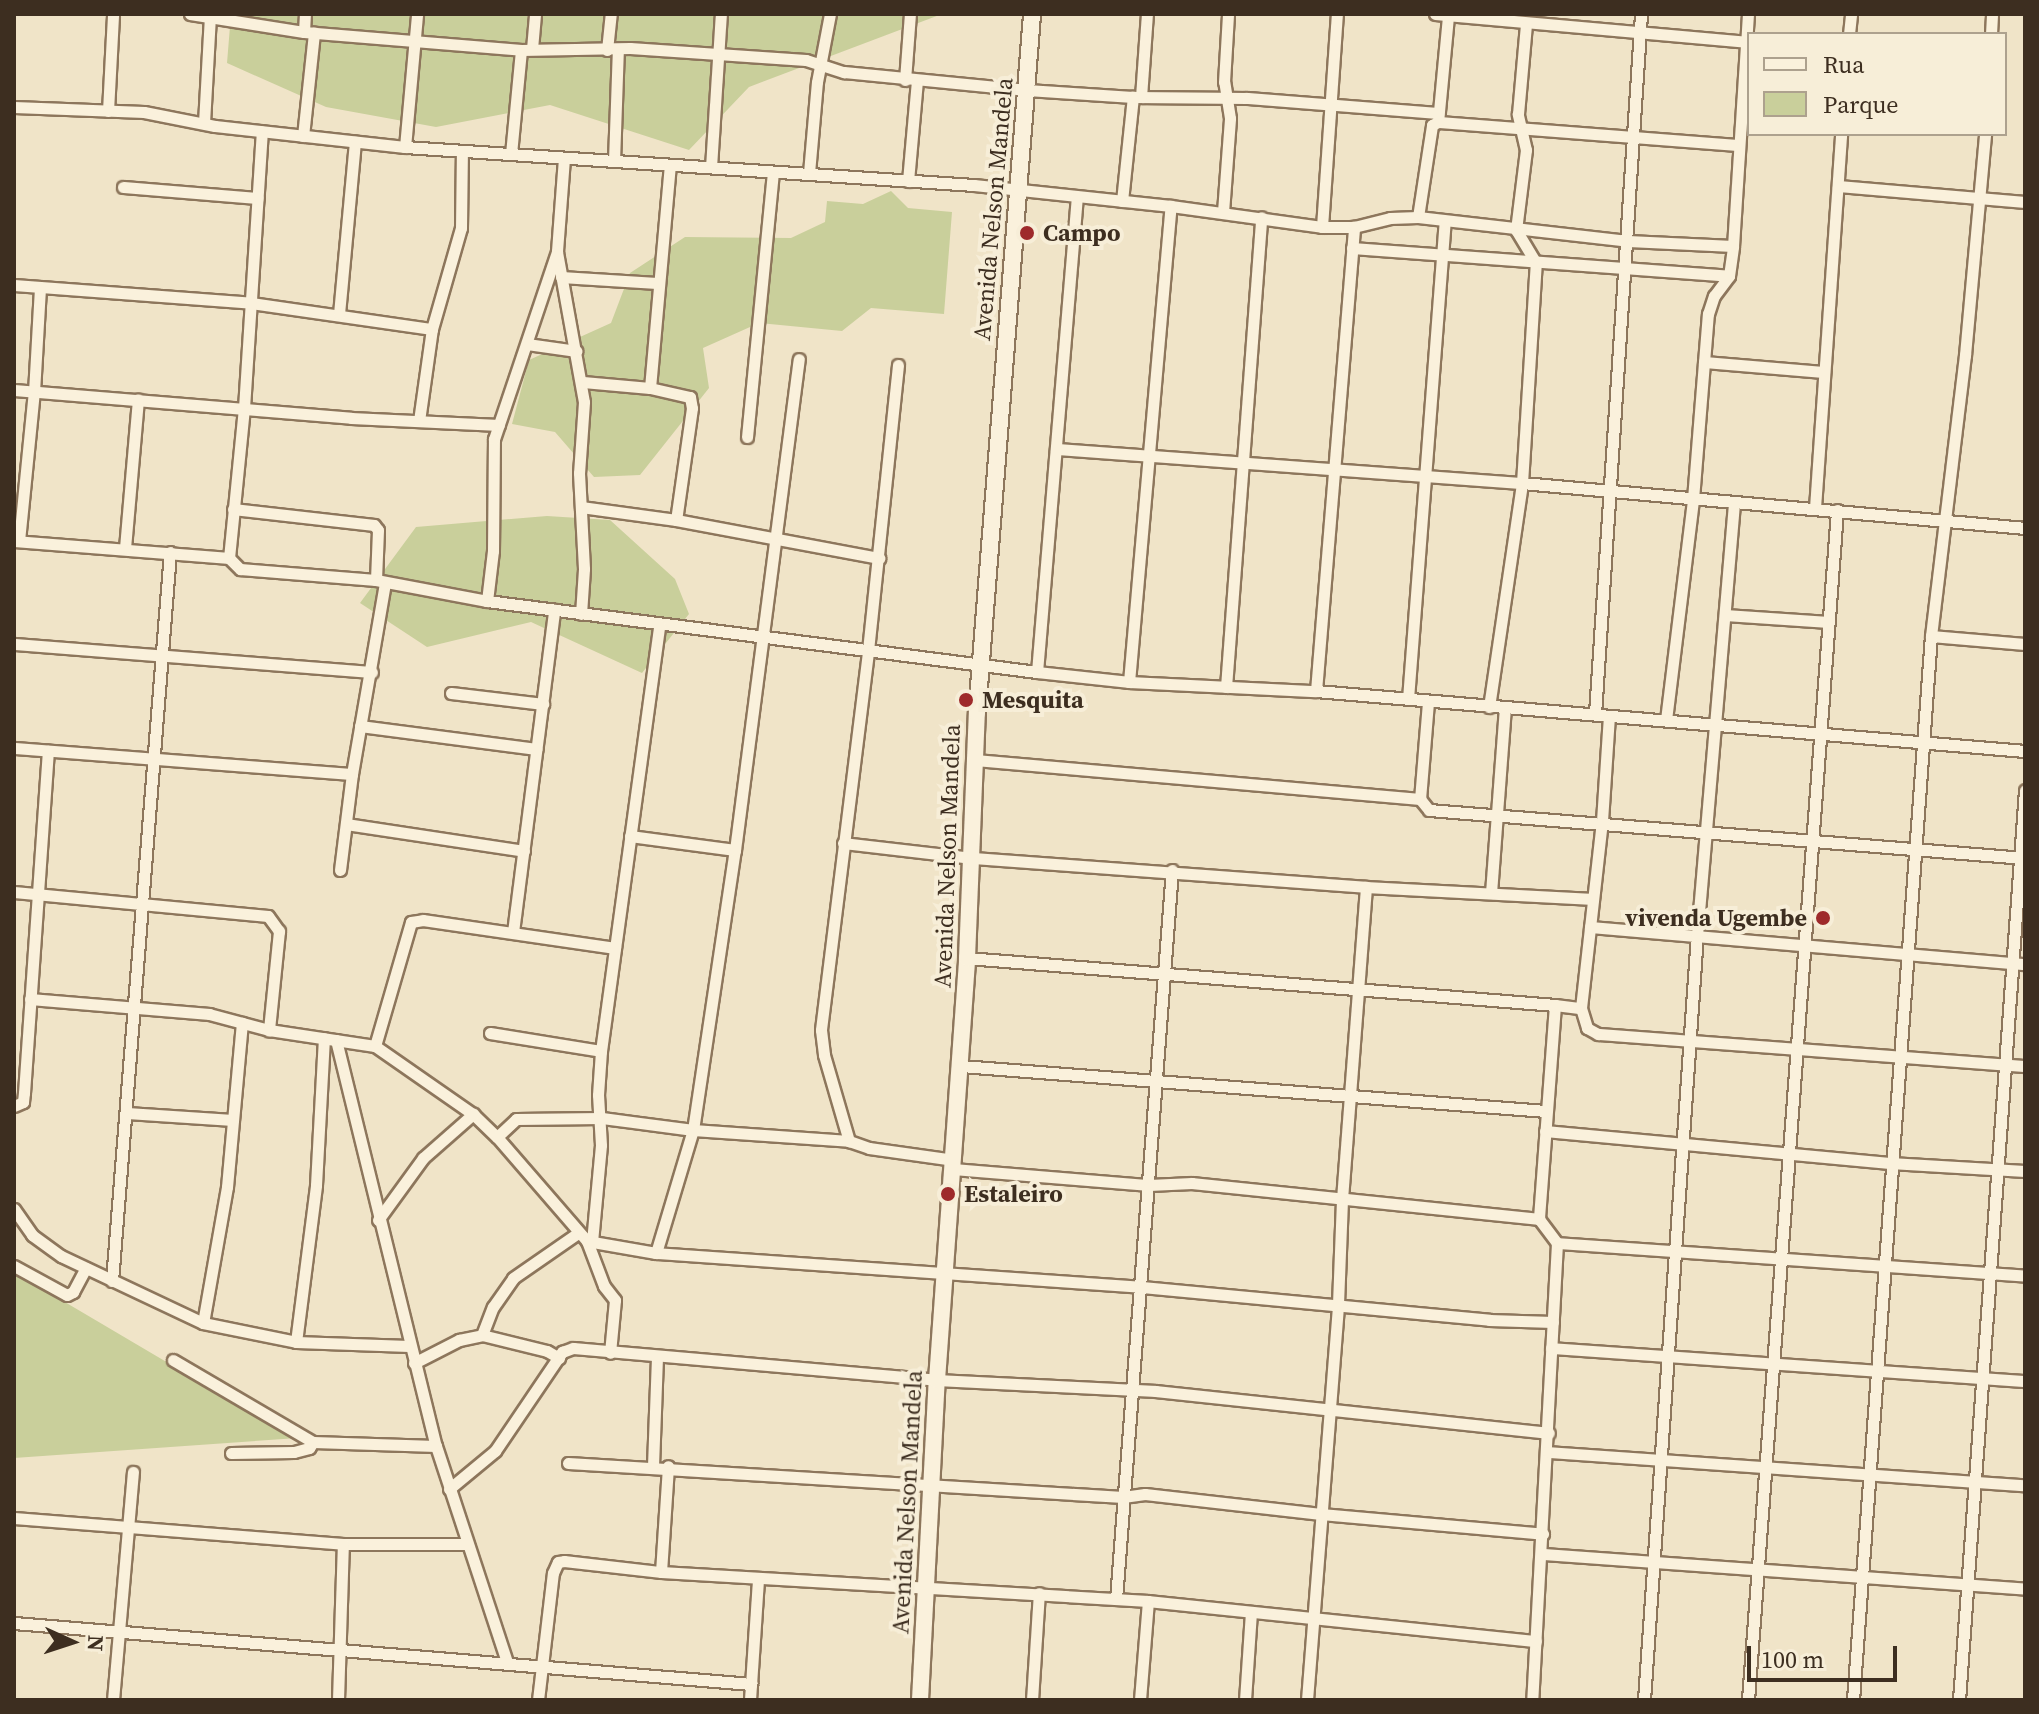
<!DOCTYPE html>
<style>
body{margin:0}
#map{position:relative;width:2039px;height:1714px;overflow:hidden;background:#f0e4c8;font-family:"Source Serif 4",serif}
div>[style]{position:absolute}
[style*='--x']{left:calc(var(--x)*1px);top:calc(var(--y)*1px);width:calc(var(--w)*1px);rotate:calc(var(--a)*1deg)}
.green>*{inset:0;background:#c9cf9b}
.roads{filter:drop-shadow(2px 0 #8d765c) drop-shadow(-2px 0 #8d765c) drop-shadow(0 2px #8d765c) drop-shadow(0 -2px #8d765c)}
.street>*{height:11px;margin:-5.5px;padding:0 5.5px;transform-origin:5.5px;border-radius:5.5px;background:#faf1dc}
.secondary>*{height:16px;margin:-8px;padding:0 8px;transform-origin:8px;border-radius:8px;background:#faf1dc}
.dots>*{width:22px;height:22px;translate:-50% -50%;box-sizing:border-box;border:4px solid #f7eed8;border-radius:50%}
span{translate:-50% -50%;white-space:nowrap;text-align:center;line-height:1.15;-webkit-text-stroke:8px #f7eed8;paint-order:stroke}
.street-label{font-size:24px;color:#3d2e20}
.poi-label{font-size:24px;color:#3d2e20;font-weight:700}
.left{translate:0 -50%;text-align:left}
.right{translate:-100% -50%;text-align:right}
.frame{position:absolute;inset:0;border:16px solid #3d2e20;pointer-events:none}
.legend{position:absolute;left:1747px;top:32px;width:260px;height:104px;box-sizing:border-box;background:#f7eed8;border:2px solid #ada18e;margin:0;padding:10px 14px;list-style:none;font-size:24px;color:#3d2e20}
.legend li{display:flex;align-items:center;gap:16px;height:40px}
.legend b{width:40px;border:2px solid #ada18e}
.north{position:absolute;left:32px;top:1602px;width:80px;height:80px;-webkit-text-stroke:6px #f7eed8;paint-order:stroke;rotate:93deg;font-size:22px;font-weight:700;line-height:32px;text-align:center;color:#3d2e20}
.north::after{content:'';display:block;margin:auto;width:28px;height:36px;background:#3d2e20;clip-path:polygon(50% 0,100% 100%,50% 72%,0 100%)}
.scale{position:absolute;left:1747px;top:1646px;width:150px;height:36px;box-sizing:border-box;border:4px solid #3d2e20;border-top:0;padding-left:10px;font-size:24px;line-height:28px;white-space:nowrap;color:#3d2e20;-webkit-text-stroke:6px #f7eed8;paint-order:stroke}
</style>
<div id="map">
<div class="green">
<div style="clip-path:polygon(231px 14px,942px 14px,749px 87px,689px 150px,550px 105px,436px 127px,326px 107px,227px 63px)"></div>
<div style="clip-path:polygon(891px 191px,908px 208px,952px 212px,944px 314px,871px 308px,842px 331px,759px 323px,703px 348px,709px 388px,640px 475px,594px 477px,555px 432px,512px 424px,529px 360px,611px 323px,630px 273px,685px 237px,791px 238px,825px 222px,827px 201px,863px 204px)"></div>
<div style="clip-path:polygon(547px 516px,610px 520px,675px 579px,689px 614px,642px 673px,531px 622px,427px 647px,360px 603px,416px 527px)"></div>
<div style="clip-path:polygon(14px 1272px,219px 1393px,298px 1438px,14px 1458px)"></div>
</div>
<div class="roads">
<div class="street">
<div style="--x:190;--y:14;--w:115;--a:9"></div>
<div style="--x:304;--y:32;--w:218;--a:4.7"></div>
<div style="--x:521;--y:50;--w:109;--a:-1.1"></div>
<div style="--x:630;--y:48;--w:176;--a:3.9"></div>
<div style="--x:806;--y:60;--w:40;--a:18"></div>
<div style="--x:844;--y:72;--w:184;--a:5.6"></div>
<div style="--x:1027;--y:90;--w:106;--a:3.8"></div>
<div style="--x:1133;--y:97;--w:114;--a:0.5"></div>
<div style="--x:1247;--y:98;--w:192;--a:4.5"></div>
<div style="--x:1435;--y:14;--w:312;--a:5.1"></div>
<div style="--x:304;--y:32;--w:18;--a:-87"></div>
<div style="--x:1849;--y:34;--w:20;--a:-84"></div>
<div style="--x:1991;--y:34;--w:20;--a:-87"></div>
<div style="--x:532;--y:49;--w:35;--a:-85"></div>
<div style="--x:607;--y:50;--w:36;--a:-84"></div>
<div style="--x:905;--y:80;--w:66;--a:-85.7"></div>
<div style="--x:1141;--y:97;--w:83;--a:-85.9"></div>
<div style="--x:14;--y:107;--w:130;--a:2.2"></div>
<div style="--x:144;--y:112;--w:72;--a:11.2"></div>
<div style="--x:215;--y:126;--w:191;--a:6.3"></div>
<div style="--x:405;--y:147;--w:570;--a:3.82"></div>
<div style="--x:974;--y:185;--w:198;--a:6.1"></div>
<div style="--x:1171;--y:206;--w:152;--a:7.9"></div>
<div style="--x:1322;--y:227;--w:32;--a:0"></div>
<div style="--x:1354;--y:227;--w:37;--a:-14"></div>
<div style="--x:1390;--y:218;--w:28;--a:-2"></div>
<div style="--x:1418;--y:217;--w:211;--a:6.5"></div>
<div style="--x:1628;--y:241;--w:105;--a:2.7"></div>
<div style="--x:108;--y:111;--w:97;--a:-87"></div>
<div style="--x:1438;--y:122;--w:301;--a:4.4"></div>
<div style="--x:204;--y:123;--w:107;--a:-86.8"></div>
<div style="--x:303;--y:136;--w:104;--a:-83.9"></div>
<div style="--x:405;--y:147;--w:134;--a:-84.8"></div>
<div style="--x:511;--y:154;--w:104;--a:-84.5"></div>
<div style="--x:564;--y:158;--w:94;--a:94.3"></div>
<div style="--x:557;--y:252;--w:152;--a:79.8"></div>
<div style="--x:584;--y:402;--w:71;--a:94"></div>
<div style="--x:579;--y:473;--w:96;--a:87"></div>
<div style="--x:584;--y:569;--w:45;--a:93.8"></div>
<div style="--x:614;--y:161;--w:112;--a:-88"></div>
<div style="--x:711;--y:167;--w:153;--a:-86.3"></div>
<div style="--x:809;--y:173;--w:91;--a:-85"></div>
<div style="--x:817;--y:82;--w:69;--a:-79.2"></div>
<div style="--x:908;--y:181;--w:100;--a:-84.9"></div>
<div style="--x:1838;--y:186;--w:188;--a:4.9"></div>
<div style="--x:123;--y:187;--w:135;--a:4.7"></div>
<div style="--x:1122;--y:201;--w:105;--a:-84"></div>
<div style="--x:1223;--y:212;--w:94;--a:-85.7"></div>
<div style="--x:1230;--y:118;--w:36;--a:-99"></div>
<div style="--x:1224;--y:82;--w:68;--a:-86.6"></div>
<div style="--x:1418;--y:217;--w:93;--a:-81.3"></div>
<div style="--x:1432;--y:125;--w:7;--a:-27"></div>
<div style="--x:1438;--y:122;--w:106;--a:-84.6"></div>
<div style="--x:1322;--y:227;--w:214;--a:-86"></div>
<div style="--x:1352;--y:248;--w:378;--a:4.2"></div>
<div style="--x:561;--y:277;--w:96;--a:3.6"></div>
<div style="--x:14;--y:285;--w:238;--a:4.3"></div>
<div style="--x:251;--y:303;--w:183;--a:8.2"></div>
<div style="--x:339;--y:314;--w:173;--a:-84.7"></div>
<div style="--x:527;--y:344;--w:50;--a:8"></div>
<div style="--x:1704;--y:362;--w:120;--a:4.8"></div>
<div style="--x:898;--y:365;--w:289;--a:96"></div>
<div style="--x:868;--y:652;--w:381;--a:97.1"></div>
<div style="--x:821;--y:1030;--w:25;--a:83"></div>
<div style="--x:824;--y:1055;--w:90;--a:73.8"></div>
<div style="--x:849;--y:1141;--w:21;--a:19"></div>
<div style="--x:869;--y:1148;--w:86;--a:8"></div>
<div style="--x:583;--y:382;--w:67;--a:5.1"></div>
<div style="--x:650;--y:388;--w:41;--a:12.7"></div>
<div style="--x:690;--y:397;--w:11;--a:80"></div>
<div style="--x:692;--y:408;--w:113;--a:98.1"></div>
<div style="--x:650;--y:388;--w:224;--a:-84.9"></div>
<div style="--x:14;--y:390;--w:338;--a:4.7"></div>
<div style="--x:351;--y:418;--w:148;--a:2.7"></div>
<div style="--x:419;--y:421;--w:93;--a:-82"></div>
<div style="--x:432;--y:329;--w:105;--a:-74"></div>
<div style="--x:461;--y:228;--w:77;--a:-89.3"></div>
<div style="--x:747;--y:437;--w:266;--a:-84.4"></div>
<div style="--x:1056;--y:449;--w:467;--a:4.2"></div>
<div style="--x:1522;--y:483;--w:505;--a:5.11"></div>
<div style="--x:581;--y:507;--w:96;--a:7.8"></div>
<div style="--x:676;--y:520;--w:207;--a:10.6"></div>
<div style="--x:1815;--y:508;--w:375;--a:-86"></div>
<div style="--x:233;--y:509;--w:142;--a:6.5"></div>
<div style="--x:374;--y:525;--w:6;--a:51"></div>
<div style="--x:378;--y:530;--w:50;--a:92.3"></div>
<div style="--x:14;--y:541;--w:216;--a:4.5"></div>
<div style="--x:229;--y:558;--w:16;--a:45"></div>
<div style="--x:240;--y:569;--w:136;--a:4.6"></div>
<div style="--x:376;--y:580;--w:113;--a:10.7"></div>
<div style="--x:487;--y:601;--w:555;--a:7.36"></div>
<div style="--x:1037;--y:672;--w:93;--a:6.2"></div>
<div style="--x:1129;--y:682;--w:187;--a:2.8"></div>
<div style="--x:1316;--y:691;--w:712;--a:4.84"></div>
<div style="--x:19;--y:541;--w:150;--a:-84.3"></div>
<div style="--x:34;--y:392;--w:105;--a:-86.7"></div>
<div style="--x:125;--y:548;--w:149;--a:-85"></div>
<div style="--x:229;--y:558;--w:151;--a:-84.3"></div>
<div style="--x:244;--y:408;--w:277;--a:-86.3"></div>
<div style="--x:487;--y:601;--w:50;--a:-83.2"></div>
<div style="--x:493;--y:551;--w:112;--a:-89.5"></div>
<div style="--x:494;--y:439;--w:197;--a:-71.4"></div>
<div style="--x:1725;--y:615;--w:104;--a:3.9"></div>
<div style="--x:1931;--y:636;--w:94;--a:4.9"></div>
<div style="--x:14;--y:644;--w:359;--a:4.5"></div>
<div style="--x:1037;--y:672;--w:477;--a:-85.2"></div>
<div style="--x:1129;--y:682;--w:478;--a:-85"></div>
<div style="--x:1226;--y:687;--w:471;--a:-85.7"></div>
<div style="--x:1316;--y:691;--w:466;--a:-85.3"></div>
<div style="--x:451;--y:693;--w:93;--a:6.8"></div>
<div style="--x:1408;--y:699;--w:477;--a:-85.6"></div>
<div style="--x:1428;--y:702;--w:97;--a:94.7"></div>
<div style="--x:1420;--y:799;--w:14;--a:51"></div>
<div style="--x:1429;--y:810;--w:597;--a:4.61"></div>
<div style="--x:1489;--y:707;--w:226;--a:-81.6"></div>
<div style="--x:1522;--y:483;--w:220;--a:-86.4"></div>
<div style="--x:1536;--y:263;--w:39;--a:-121"></div>
<div style="--x:1516;--y:230;--w:81;--a:-82.9"></div>
<div style="--x:1526;--y:150;--w:37;--a:-103"></div>
<div style="--x:1518;--y:114;--w:89;--a:-84.9"></div>
<div style="--x:1595;--y:714;--w:702;--a:-86.24"></div>
<div style="--x:1666;--y:720;--w:223;--a:-83"></div>
<div style="--x:1693;--y:499;--w:186;--a:-85.4"></div>
<div style="--x:1708;--y:314;--w:19;--a:-72"></div>
<div style="--x:1714;--y:296;--w:25;--a:-53"></div>
<div style="--x:1729;--y:276;--w:30;--a:-82"></div>
<div style="--x:1733;--y:246;--w:232;--a:-86.3"></div>
<div style="--x:360;--y:726;--w:178;--a:7.4"></div>
<div style="--x:14;--y:748;--w:339;--a:4.4"></div>
<div style="--x:975;--y:760;--w:447;--a:5"></div>
<div style="--x:346;--y:824;--w:180;--a:8.6"></div>
<div style="--x:630;--y:836;--w:106;--a:7.6"></div>
<div style="--x:843;--y:843;--w:130;--a:6.6"></div>
<div style="--x:972;--y:858;--w:395;--a:4.2"></div>
<div style="--x:1366;--y:887;--w:227;--a:3"></div>
<div style="--x:340;--y:870;--w:97;--a:-82.9"></div>
<div style="--x:352;--y:774;--w:194;--a:-80.2"></div>
<div style="--x:14;--y:892;--w:255;--a:5.4"></div>
<div style="--x:268;--y:916;--w:19;--a:54"></div>
<div style="--x:279;--y:931;--w:100;--a:95.8"></div>
<div style="--x:1491;--y:893;--w:186;--a:-85.7"></div>
<div style="--x:1590;--y:927;--w:437;--a:4.9"></div>
<div style="--x:513;--y:932;--w:325;--a:-82.7"></div>
<div style="--x:967;--y:958;--w:590;--a:4.57"></div>
<div style="--x:1555;--y:1005;--w:215;--a:94.3"></div>
<div style="--x:1539;--y:1219;--w:30;--a:53"></div>
<div style="--x:1557;--y:1243;--w:458;--a:93.1"></div>
<div style="--x:30;--y:999;--w:180;--a:4.8"></div>
<div style="--x:209;--y:1014;--w:62;--a:14.9"></div>
<div style="--x:269;--y:1030;--w:107;--a:8.6"></div>
<div style="--x:375;--y:1046;--w:119;--a:34.8"></div>
<div style="--x:473;--y:1114;--w:33;--a:44"></div>
<div style="--x:497;--y:1137;--w:138;--a:49.1"></div>
<div style="--x:587;--y:1241;--w:48;--a:69.3"></div>
<div style="--x:604;--y:1286;--w:18;--a:52"></div>
<div style="--x:615;--y:1300;--w:53;--a:95.4"></div>
<div style="--x:1555;--y:1005;--w:26;--a:7"></div>
<div style="--x:1581;--y:1008;--w:188;--a:-83.6"></div>
<div style="--x:1602;--y:821;--w:105;--a:-86.2"></div>
<div style="--x:1581;--y:1008;--w:21;--a:73"></div>
<div style="--x:1587;--y:1028;--w:13;--a:29"></div>
<div style="--x:1598;--y:1034;--w:428;--a:4.3"></div>
<div style="--x:490;--y:1033;--w:112;--a:9.2"></div>
<div style="--x:336;--y:1040;--w:418;--a:76.2"></div>
<div style="--x:436;--y:1446;--w:227;--a:71.8"></div>
<div style="--x:375;--y:1046;--w:129;--a:-73.8"></div>
<div style="--x:411;--y:922;--w:12;--a:-9"></div>
<div style="--x:423;--y:920;--w:194;--a:8.3"></div>
<div style="--x:961;--y:1066;--w:587;--a:4.4"></div>
<div style="--x:14;--y:1106;--w:10;--a:-24"></div>
<div style="--x:23;--y:1102;--w:9;--a:-84"></div>
<div style="--x:24;--y:1093;--w:343;--a:-86"></div>
<div style="--x:127;--y:1113;--w:106;--a:3.8"></div>
<div style="--x:1545;--y:1131;--w:346;--a:5.3"></div>
<div style="--x:1890;--y:1163;--w:135;--a:3.4"></div>
<div style="--x:497;--y:1137;--w:26;--a:-43"></div>
<div style="--x:516;--y:1119;--w:86;--a:-0.7"></div>
<div style="--x:602;--y:1118;--w:92;--a:7.5"></div>
<div style="--x:693;--y:1130;--w:156;--a:4"></div>
<div style="--x:953;--y:1169;--w:197;--a:4.7"></div>
<div style="--x:1149;--y:1185;--w:43;--a:-2.7"></div>
<div style="--x:1192;--y:1183;--w:349;--a:5.9"></div>
<div style="--x:14;--y:1209;--w:32;--a:55"></div>
<div style="--x:32;--y:1235;--w:36;--a:36"></div>
<div style="--x:61;--y:1256;--w:157;--a:25.3"></div>
<div style="--x:203;--y:1323;--w:95;--a:11.5"></div>
<div style="--x:296;--y:1342;--w:113;--a:2"></div>
<div style="--x:378;--y:1220;--w:77;--a:-54"></div>
<div style="--x:423;--y:1158;--w:67;--a:-41.3"></div>
<div style="--x:587;--y:1241;--w:70;--a:9.9"></div>
<div style="--x:656;--y:1253;--w:487;--a:4"></div>
<div style="--x:1142;--y:1287;--w:349;--a:5.4"></div>
<div style="--x:1489;--y:1320;--w:64;--a:1.8"></div>
<div style="--x:592;--y:1242;--w:97;--a:-84.7"></div>
<div style="--x:601;--y:1145;--w:50;--a:-93.4"></div>
<div style="--x:598;--y:1095;--w:44;--a:-86.1"></div>
<div style="--x:601;--y:1051;--w:430;--a:-82.2"></div>
<div style="--x:1557;--y:1243;--w:469;--a:4"></div>
<div style="--x:656;--y:1253;--w:128;--a:-73.3"></div>
<div style="--x:693;--y:1130;--w:283;--a:-81.5"></div>
<div style="--x:735;--y:850;--w:495;--a:-82.6"></div>
<div style="--x:14;--y:1266;--w:60;--a:28.7"></div>
<div style="--x:67;--y:1295;--w:7;--a:-27"></div>
<div style="--x:73;--y:1292;--w:27;--a:-62"></div>
<div style="--x:112;--y:1281;--w:731;--a:-85.45"></div>
<div style="--x:203;--y:1323;--w:138;--a:-80"></div>
<div style="--x:227;--y:1187;--w:165;--a:-84.8"></div>
<div style="--x:482;--y:1335;--w:30;--a:-69"></div>
<div style="--x:493;--y:1307;--w:35;--a:-55"></div>
<div style="--x:513;--y:1278;--w:79;--a:-34.7"></div>
<div style="--x:296;--y:1342;--w:158;--a:-82.7"></div>
<div style="--x:316;--y:1185;--w:147;--a:-86.9"></div>
<div style="--x:1551;--y:1348;--w:475;--a:4"></div>
<div style="--x:173;--y:1360;--w:162;--a:30.4"></div>
<div style="--x:313;--y:1442;--w:123;--a:1.9"></div>
<div style="--x:414;--y:1363;--w:51;--a:-27.1"></div>
<div style="--x:459;--y:1340;--w:24;--a:-12"></div>
<div style="--x:482;--y:1335;--w:67;--a:13.8"></div>
<div style="--x:547;--y:1351;--w:14;--a:30"></div>
<div style="--x:1548;--y:1452;--w:478;--a:4"></div>
<div style="--x:231;--y:1453;--w:63;--a:-0.9"></div>
<div style="--x:294;--y:1452;--w:16;--a:-15"></div>
<div style="--x:309;--y:1448;--w:7;--a:-56"></div>
<div style="--x:568;--y:1463;--w:556;--a:3.51"></div>
<div style="--x:1123;--y:1497;--w:22;--a:-8"></div>
<div style="--x:1145;--y:1494;--w:177;--a:6.5"></div>
<div style="--x:1321;--y:1514;--w:223;--a:5.1"></div>
<div style="--x:653;--y:1466;--w:108;--a:-87.9"></div>
<div style="--x:449;--y:1489;--w:60;--a:-39.6"></div>
<div style="--x:495;--y:1451;--w:120;--a:-55.9"></div>
<div style="--x:562;--y:1352;--w:12;--a:-20"></div>
<div style="--x:573;--y:1348;--w:365;--a:5"></div>
<div style="--x:937;--y:1380;--w:219;--a:2.9"></div>
<div style="--x:1156;--y:1391;--w:395;--a:6.1"></div>
<div style="--x:14;--y:1518;--w:330;--a:4.5"></div>
<div style="--x:343;--y:1544;--w:123;--a:0"></div>
<div style="--x:1542;--y:1554;--w:484;--a:4.1"></div>
<div style="--x:661;--y:1572;--w:106;--a:-86.2"></div>
<div style="--x:1116;--y:1599;--w:731;--a:-85.61"></div>
<div style="--x:14;--y:1623;--w:740;--a:4.73"></div>
<div style="--x:113;--y:1700;--w:229;--a:-85"></div>
<div style="--x:338;--y:1700;--w:156;--a:-88.2"></div>
<div style="--x:538;--y:1700;--w:128;--a:-83.3"></div>
<div style="--x:553;--y:1573;--w:12;--a:-66"></div>
<div style="--x:558;--y:1562;--w:6;--a:-9"></div>
<div style="--x:564;--y:1561;--w:98;--a:6.5"></div>
<div style="--x:661;--y:1572;--w:488;--a:3.4"></div>
<div style="--x:1148;--y:1601;--w:390;--a:5.9"></div>
<div style="--x:750;--y:1700;--w:122;--a:-86.2"></div>
<div style="--x:1032;--y:1700;--w:107;--a:-86.3"></div>
<div style="--x:1140;--y:1700;--w:99;--a:-85.4"></div>
<div style="--x:1245;--y:1700;--w:88;--a:-86.1"></div>
<div style="--x:1307;--y:1700;--w:397;--a:-85.5"></div>
<div style="--x:1338;--y:1304;--w:105;--a:-87.8"></div>
<div style="--x:1342;--y:1199;--w:313;--a:-85.6"></div>
<div style="--x:1644;--y:1700;--w:767;--a:-86.04"></div>
<div style="--x:1697;--y:935;--w:434;--a:-85.1"></div>
<div style="--x:1748;--y:1700;--w:1193;--a:-85.72"></div>
<div style="--x:1853;--y:1700;--w:1067;--a:-85.81"></div>
<div style="--x:1931;--y:636;--w:283;--a:-83.1"></div>
<div style="--x:1965;--y:355;--w:222;--a:-84.8"></div>
<div style="--x:1959;--y:1700;--w:912;--a:-85.85"></div>
</div>
<div class="secondary">
<div style="--x:920;--y:1700;--w:320;--a:-87"></div>
<div style="--x:937;--y:1380;--w:423;--a:-85.9"></div>
<div style="--x:967;--y:958;--w:246;--a:-87.7"></div>
<div style="--x:977;--y:712;--w:700;--a:-85.49"></div>
</div>
</div>
<div class="dots">
<div style="left:1027px;top:233px;background:#9e2a2b"></div>
<div style="left:966px;top:700px;background:#9e2a2b"></div>
<div style="left:1823px;top:918px;background:#9e2a2b"></div>
<div style="left:948px;top:1194px;background:#9e2a2b"></div>
</div>
<div class="street-label">
<span style="left:993px;top:209px;rotate:-85deg">Avenida Nelson Mandela</span>
<span style="left:947px;top:856px;rotate:-88deg">Avenida Nelson Mandela</span>
<span style="left:907px;top:1502px;rotate:-87deg">Avenida Nelson Mandela</span>
</div>
<div class="poi-label">
<span class="left" style="left:1043px;top:233px">Campo</span>
<span class="left" style="left:982px;top:700px">Mesquita</span>
<span class="right" style="left:1807px;top:918px">vivenda Ugembe</span>
<span class="left" style="left:964px;top:1194px">Estaleiro</span>
</div>
<div class="frame"></div>
<ul class="legend">
<li><b style="height:10px;background:#faf1dc"></b>Rua</li>
<li><b style="height:22px;background:#c9cf9b"></b>Parque</li>
</ul>
<div class="north">N</div>
<div class="scale">100 m</div>
</div>
